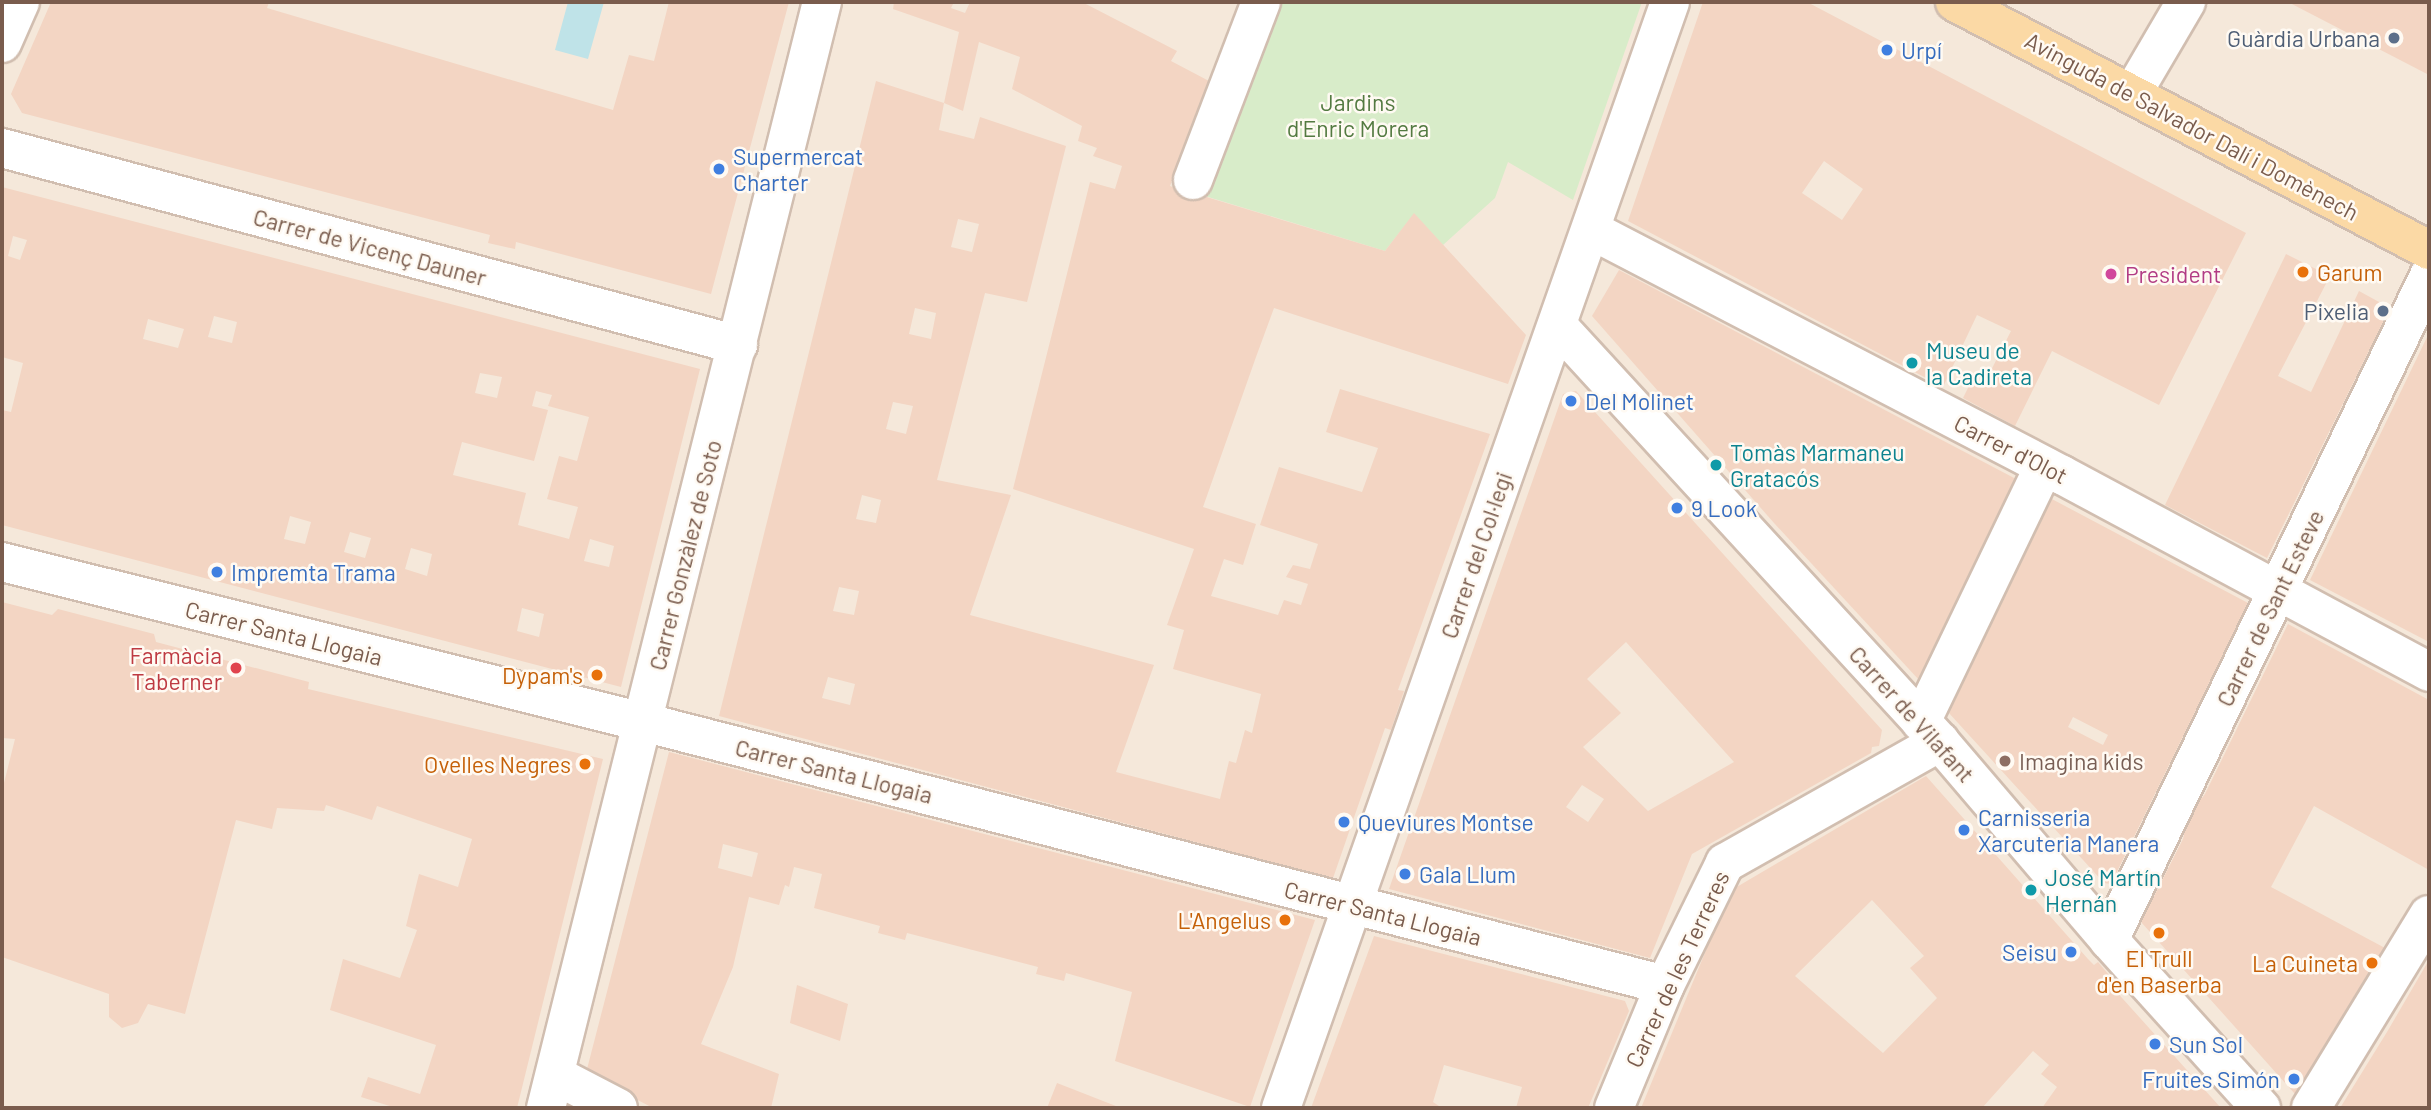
<!DOCTYPE html>
<meta charset="utf-8">
<style>
body{margin:0}
#map{position:relative;width:2431px;height:1110px;overflow:hidden;background:#fdf6ec;font-family:Barlow,sans-serif}
div>[style]{position:absolute}
[style*='--x']{left:calc(var(--x)*1px);top:calc(var(--y)*1px);width:calc(var(--w)*1px);rotate:calc(var(--a)*1deg)}
.residential>*{inset:0;background:#f5e8da}
.green>*{inset:0;background:#d8ecc9}
.water>*{inset:0;background:#bfe3e8}
.building>*{inset:0;background:#f3d5c3}
.roads{filter:drop-shadow(2px 0 #d1beb0) drop-shadow(-2px 0 #d1beb0) drop-shadow(0 2px #d1beb0) drop-shadow(0 -2px #d1beb0)}
.minor>*{height:38px;margin:-19px;padding:0 19px;transform-origin:19px;border-radius:19px;background:#fff}
.major>*{height:38px;margin:-19px;padding:0 19px;transform-origin:19px;border-radius:19px;background:#fbd9a5}
.dots>*{width:19px;height:19px;translate:-50% -50%;box-sizing:border-box;border:4px solid #fffaf3;border-radius:50%}
span{translate:-50% -50%;white-space:nowrap;text-align:center;line-height:1.15;-webkit-text-stroke:5px #fffaf3;paint-order:stroke}
.service-label{font-size:23px;color:#4e5e75}
.right{translate:-100% -50%;text-align:right}
.shop-label{font-size:23px;color:#366cbe}
.left{translate:0 -50%;text-align:left}
.park-label{font-size:23px;color:#537a41}
.street-label{font-size:23px;color:#7a5c4d}
.food-label{font-size:23px;color:#c56008}
.hotel-label{font-size:23px;color:#b23c85}
.culture-label{font-size:23px;color:#0d838f}
.health-label{font-size:23px;color:#be3a42}
.education-label{font-size:23px;color:#785e54}
.frame{position:absolute;inset:0;border:4px solid #7a5c4d;pointer-events:none}
</style>
<div id="map">
<div class="residential">
<div style="clip-path:polygon(2px 2px,2429px 2px,2429px 1108px,2px 1108px)"></div>
</div>
<div class="green">
<div style="clip-path:polygon(1280px 2px,1642px 2px,1573px 200px,1508px 162px,1495px 198px,1443px 245px,1414px 214px,1385px 251px,1205px 196px)"></div>
</div>
<div class="water">
<div style="clip-path:polygon(568px 2px,604px 2px,588px 59px,555px 50px)"></div>
</div>
<div class="building">
<div style="clip-path:polygon(51px 2px,269px 2px,267px 8px,613px 110px,629px 55px,654px 61px,669px 2px,789px 2px,711px 294px,516px 242px,515px 249px,488px 243px,490px 235px,22px 113px,11px 94px)"></div>
<div style="clip-path:polygon(evenodd,894px 2px,954px 2px,951px 8px,965px 13px,970px 2px,1082px 2px,1177px 51px,1171px 61px,1209px 81px,1170px 186px,1385px 251px,1414px 213px,1526px 335px,1508px 384px,1274px 308px,1256px 357px,1203px 507px,1256px 524px,1243px 565px,1224px 559px,1211px 596px,1278px 615px,1284px 600px,1301px 605px,1308px 584px,1286px 577px,1293px 565px,1310px 569px,1318px 544px,1260px 525px,1279px 467px,1362px 492px,1378px 448px,1326px 432px,1340px 389px,1490px 434px,1398px 690px,1404px 691px,1391px 730px,1385px 728px,1332px 881px,1248px 856px,719px 716px,876px 81px,944px 103px,939px 130px,974px 139px,980px 117px,1066px 146px,1027px 302px,985px 293px,937px 480px,1011px 495px,970px 615px,1154px 665px,1116px 772px,1220px 799px,1229px 761px,1236px 763px,1245px 730px,1252px 733px,1261px 694px,1173px 669px,1184px 630px,1167px 625px,1194px 549px,1013px 489px,1090px 182px,1115px 189px,1122px 166px,1093px 156px,1097px 148px,1078px 141px,1082px 126px,1012px 89px,1020px 57px,979px 42px,963px 111px,944px 103px,959px 32px,893px 9px,894px 2px,958px 219px,979px 224px,972px 252px,951px 247px,958px 219px,894px 2px,915px 308px,936px 313px,931px 339px,909px 334px,915px 308px,894px 2px,893px 402px,913px 406px,906px 434px,886px 429px,893px 402px,894px 2px,862px 495px,881px 500px,876px 523px,856px 519px,862px 495px,894px 2px,839px 587px,859px 591px,854px 615px,833px 611px,839px 587px,894px 2px,828px 677px,855px 684px,850px 705px,822px 698px,828px 677px)"></div>
<div style="clip-path:polygon(evenodd,1703px 2px,1807px 2px,2246px 233px,2159px 405px,2052px 351px,2015px 426px,1963px 398px,1971px 382px,1982px 388px,2011px 331px,1977px 315px,1943px 387px,1628px 221px,1703px 2px,1824px 161px,1863px 189px,1842px 220px,1802px 193px,1824px 161px)"></div>
<div style="clip-path:polygon(2288px 2px,2429px 2px,2429px 75px)"></div>
<div style="clip-path:polygon(evenodd,2px 187px,700px 369px,621px 687px,2px 525px,2px 410px,11px 412px,23px 363px,2px 357px,2px 187px,13px 236px,27px 240px,20px 260px,8px 256px,13px 236px,2px 187px,214px 316px,237px 322px,232px 343px,208px 337px,214px 316px,2px 187px,148px 319px,184px 329px,178px 348px,143px 339px,148px 319px,2px 187px,480px 373px,502px 377px,497px 398px,475px 393px,480px 373px,2px 187px,536px 391px,552px 395px,548px 406px,589px 417px,577px 461px,559px 456px,547px 499px,578px 507px,569px 539px,518px 525px,526px 493px,453px 475px,462px 442px,534px 461px,548px 410px,532px 406px,536px 391px,2px 187px,290px 516px,311px 522px,305px 544px,284px 539px,290px 516px,2px 187px,350px 532px,371px 538px,365px 558px,344px 552px,350px 532px,2px 187px,590px 539px,614px 546px,609px 567px,584px 561px,590px 539px,2px 187px,411px 548px,432px 554px,427px 576px,405px 569px,411px 548px,2px 187px,522px 608px,544px 614px,539px 637px,517px 631px,522px 608px)"></div>
<div style="clip-path:polygon(2286px 254px,2330px 276px,2278px 376px,2311px 392px,2359px 291px,2390px 308px,2267px 558px,2165px 505px)"></div>
<div style="clip-path:polygon(1619px 270px,2016px 479px,1919px 680px,1774px 523px,1592px 316px)"></div>
<div style="clip-path:polygon(2429px 333px,2429px 642px,2310px 580px)"></div>
<div style="clip-path:polygon(evenodd,1576px 391px,1882px 730px,1879px 746px,1872px 747px,1871px 753px,1692px 854px,1650px 958px,1389px 889px,1563px 394px,1576px 391px,1626px 642px,1734px 762px,1648px 811px,1583px 747px,1621px 713px,1587px 679px,1626px 642px,1576px 391px,1582px 785px,1604px 799px,1588px 822px,1566px 807px,1582px 785px)"></div>
<div style="clip-path:polygon(evenodd,2050px 498px,2248px 603px,2111px 884px,2104px 883px,1948px 712px,2050px 498px,2073px 717px,2108px 735px,2103px 745px,2068px 727px,2073px 717px)"></div>
<div style="clip-path:polygon(2px 602px,52px 615px,58px 609px,154px 634px,156px 642px,309px 682px,308px 689px,603px 759px,517px 1108px,396px 1108px,361px 1097px,368px 1077px,420px 1094px,436px 1045px,330px 1010px,343px 959px,400px 978px,417px 930px,406px 926px,419px 874px,458px 887px,472px 839px,377px 806px,372px 820px,326px 805px,324px 811px,277px 808px,272px 829px,236px 820px,185px 1014px,148px 1004px,138px 1023px,122px 1028px,109px 1017px,109px 994px,2px 957px,2px 791px,15px 739px,2px 738px)"></div>
<div style="clip-path:polygon(2288px 624px,2429px 700px,2429px 870px,2314px 806px,2271px 887px,2385px 948px,2295px 1094px,2141px 922px,2183px 839px,2184px 835px,2181px 834px,2199px 797px,2202px 798px,2205px 794px)"></div>
<div style="clip-path:polygon(evenodd,669px 752px,1315px 920px,1250px 1107px,1115px 1061px,1132px 992px,1066px 973px,1064px 981px,1036px 974px,1038px 967px,907px 933px,905px 940px,878px 933px,880px 926px,814px 908px,822px 874px,794px 867px,789px 887px,785px 885px,779px 905px,749px 897px,733px 967px,701px 1044px,779px 1074px,771px 1108px,653px 1108px,586px 1073px,669px 752px,723px 844px,758px 853px,752px 877px,718px 868px,723px 844px)"></div>
<div style="clip-path:polygon(evenodd,1926px 776px,2088px 959px,2094px 965px,2098px 962px,2109px 975px,2105px 979px,2221px 1108px,2042px 1108px,2057px 1087px,2041px 1074px,2049px 1065px,2033px 1051px,1982px 1108px,1641px 1108px,1728px 897px,1735px 888px,1926px 776px,1872px 900px,1924px 956px,1910px 968px,1937px 998px,1883px 1053px,1795px 976px,1872px 900px)"></div>
<div style="clip-path:polygon(1374px 936px,1625px 1001px,1629px 1011px,1588px 1108px,1516px 1108px,1522px 1087px,1444px 1065px,1433px 1102px,1442px 1108px,1311px 1108px)"></div>
<div style="clip-path:polygon(2429px 960px,2429px 1108px,2340px 1108px,2387px 1032px)"></div>
<div style="clip-path:polygon(797px 985px,848px 1004px,840px 1041px,790px 1023px)"></div>
<div style="clip-path:polygon(1057px 1083px,1121px 1108px,1047px 1108px)"></div>
</div>
<div class="roads">
<div class="minor">
<div style="--x:2;--y:43;--w:45;--a:-66.3"></div>
<div style="--x:2132;--y:94;--w:107;--a:-59.6"></div>
<div style="--x:2;--y:148;--w:762;--a:14.98"></div>
<div style="--x:1193;--y:180;--w:191;--a:-69.1"></div>
<div style="--x:1591;--y:230;--w:531;--a:27.48"></div>
<div style="--x:2062;--y:475;--w:417;--a:28.2"></div>
<div style="--x:1557;--y:325;--w:566;--a:47.43"></div>
<div style="--x:1940;--y:742;--w:260;--a:49.5"></div>
<div style="--x:2109;--y:940;--w:227;--a:47.9"></div>
<div style="--x:2;--y:562;--w:661;--a:14.02"></div>
<div style="--x:643;--y:722;--w:1055;--a:14.43"></div>
<div style="--x:1921;--y:722;--w:284;--a:-64.3"></div>
<div style="--x:2109;--y:940;--w:737;--a:-64.27"></div>
<div style="--x:555;--y:1075;--w:71;--a:27.6"></div>
<div style="--x:546;--y:1108;--w:1140;--a:-75.99"></div>
<div style="--x:1281;--y:1108;--w:1172;--a:-70.62"></div>
<div style="--x:1614;--y:1108;--w:133;--a:-67.5"></div>
<div style="--x:1665;--y:985;--w:136;--a:-63.8"></div>
<div style="--x:1725;--y:863;--w:247;--a:-29.4"></div>
<div style="--x:2311;--y:1108;--w:226;--a:-58.6"></div>
</div>
<div class="major">
<div style="--x:1955;--y:2;--w:535;--a:27.62"></div>
</div>
</div>
<div class="dots">
<div style="left:2394px;top:38px;background:#5c6f8a"></div>
<div style="left:1887px;top:50px;background:#3f7fe0"></div>
<div style="left:719px;top:169px;background:#3f7fe0"></div>
<div style="left:2303px;top:272px;background:#e8710a"></div>
<div style="left:2111px;top:274px;background:#d1479c"></div>
<div style="left:2383px;top:311px;background:#5c6f8a"></div>
<div style="left:1912px;top:363px;background:#0f9aa8"></div>
<div style="left:1571px;top:401px;background:#3f7fe0"></div>
<div style="left:1716px;top:465px;background:#0f9aa8"></div>
<div style="left:1677px;top:508px;background:#3f7fe0"></div>
<div style="left:217px;top:572px;background:#3f7fe0"></div>
<div style="left:236px;top:668px;background:#e0444e"></div>
<div style="left:597px;top:675px;background:#e8710a"></div>
<div style="left:2005px;top:761px;background:#8d6e63"></div>
<div style="left:585px;top:764px;background:#e8710a"></div>
<div style="left:1344px;top:822px;background:#3f7fe0"></div>
<div style="left:1964px;top:830px;background:#3f7fe0"></div>
<div style="left:1405px;top:874px;background:#3f7fe0"></div>
<div style="left:2031px;top:890px;background:#0f9aa8"></div>
<div style="left:1285px;top:920px;background:#e8710a"></div>
<div style="left:2159px;top:933px;background:#e8710a"></div>
<div style="left:2071px;top:952px;background:#3f7fe0"></div>
<div style="left:2372px;top:963px;background:#e8710a"></div>
<div style="left:2155px;top:1044px;background:#3f7fe0"></div>
<div style="left:2294px;top:1079px;background:#3f7fe0"></div>
</div>
<div class="service-label">
<span class="right" style="left:2380px;top:38px">Guàrdia Urbana</span>
<span class="right" style="left:2369px;top:311px">Pixelia</span>
</div>
<div class="shop-label">
<span class="left" style="left:1901px;top:50px">Urpí</span>
<span class="left" style="left:733px;top:169px">Supermercat<br>Charter</span>
<span class="left" style="left:1585px;top:401px">Del Molinet</span>
<span class="left" style="left:1691px;top:508px">9 Look</span>
<span class="left" style="left:231px;top:572px">Impremta Trama</span>
<span class="left" style="left:1978px;top:830px">Carnisseria<br>Xarcuteria Manera</span>
<span class="left" style="left:1358px;top:822px">Queviures Montse</span>
<span class="left" style="left:1419px;top:874px">Gala Llum</span>
<span class="right" style="left:2057px;top:952px">Seisu</span>
<span class="left" style="left:2169px;top:1044px">Sun Sol</span>
<span class="right" style="left:2280px;top:1079px">Fruites Simón</span>
</div>
<div class="park-label">
<span style="left:1358px;top:115px">Jardins<br>d'Enric Morera</span>
</div>
<div class="street-label">
<span style="left:2192px;top:126px;rotate:28deg">Avinguda de Salvador Dalí i Domènech</span>
<span style="left:370px;top:247px;rotate:15deg">Carrer de Vicenç Dauner</span>
<span style="left:2011px;top:449px;rotate:27deg">Carrer d'Olot</span>
<span style="left:685px;top:555px;rotate:-76deg">Carrer Gonzàlez de Soto</span>
<span style="left:1476px;top:555px;rotate:-71deg">Carrer del Col·legi</span>
<span style="left:2270px;top:608px;rotate:-64deg">Carrer de Sant Esteve</span>
<span style="left:284px;top:633px;rotate:14deg">Carrer Santa Llogaia</span>
<span style="left:1912px;top:714px;rotate:48deg">Carrer de Vilafant</span>
<span style="left:834px;top:771px;rotate:14deg">Carrer Santa Llogaia</span>
<span style="left:1383px;top:913px;rotate:14deg">Carrer Santa Llogaia</span>
<span style="left:1677px;top:969px;rotate:-65deg">Carrer de les Terreres</span>
</div>
<div class="food-label">
<span class="left" style="left:2317px;top:272px">Garum</span>
<span class="right" style="left:583px;top:675px">Dypam's</span>
<span class="right" style="left:571px;top:764px">Ovelles Negres</span>
<span class="right" style="left:1271px;top:920px">L'Angelus</span>
<span style="left:2159px;top:971px">El Trull<br>d'en Baserba</span>
<span class="right" style="left:2358px;top:963px">La Cuineta</span>
</div>
<div class="hotel-label">
<span class="left" style="left:2125px;top:274px">President</span>
</div>
<div class="culture-label">
<span class="left" style="left:1926px;top:363px">Museu de<br>la Cadireta</span>
<span class="left" style="left:1730px;top:465px">Tomàs Marmaneu<br>Gratacós</span>
<span class="left" style="left:2045px;top:890px">José Martín<br>Hernán</span>
</div>
<div class="health-label">
<span class="right" style="left:222px;top:668px">Farmàcia<br>Taberner</span>
</div>
<div class="education-label">
<span class="left" style="left:2019px;top:761px">Imagina kids</span>
</div>
<div class="frame"></div>
</div>
